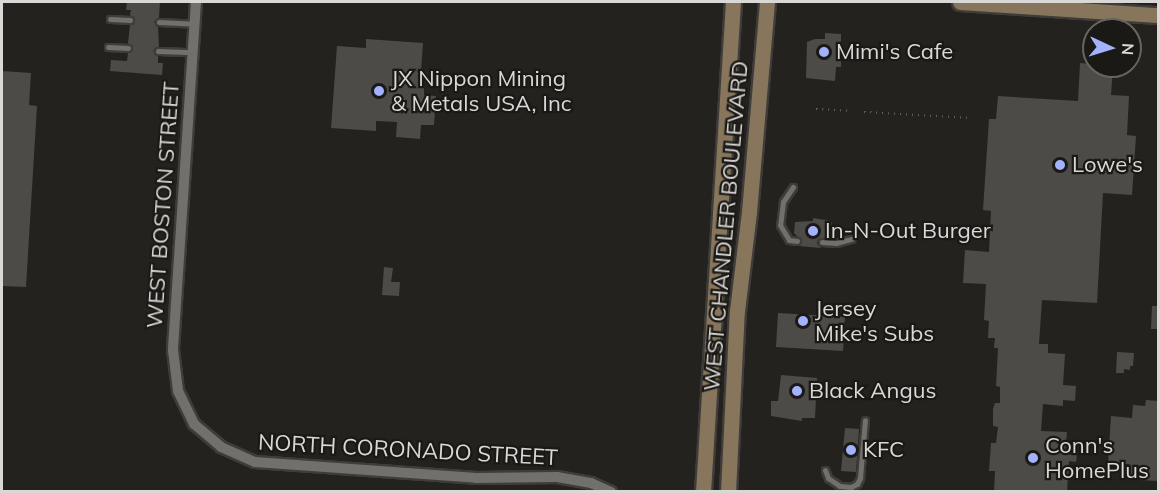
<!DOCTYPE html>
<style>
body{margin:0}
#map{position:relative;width:1160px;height:493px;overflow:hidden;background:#24221f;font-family:Mulish,sans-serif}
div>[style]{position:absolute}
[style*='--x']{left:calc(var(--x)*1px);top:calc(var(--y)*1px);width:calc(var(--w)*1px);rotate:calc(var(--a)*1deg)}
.building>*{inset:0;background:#4d4b47}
.path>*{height:1.5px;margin-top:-0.75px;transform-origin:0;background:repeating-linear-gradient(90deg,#615f5c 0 1.5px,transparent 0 6px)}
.roads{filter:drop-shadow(2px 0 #3f3c3a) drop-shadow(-2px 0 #3f3c3a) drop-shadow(0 2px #3f3c3a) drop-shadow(0 -2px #3f3c3a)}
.lane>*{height:5px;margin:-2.5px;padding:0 2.5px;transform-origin:2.5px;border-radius:2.5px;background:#72706c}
.street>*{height:10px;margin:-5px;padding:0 5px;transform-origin:5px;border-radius:5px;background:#72706c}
.secondary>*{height:15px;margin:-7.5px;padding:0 7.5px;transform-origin:7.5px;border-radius:7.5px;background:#87765b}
.dots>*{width:16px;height:16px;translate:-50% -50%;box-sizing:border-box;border:3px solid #1b1916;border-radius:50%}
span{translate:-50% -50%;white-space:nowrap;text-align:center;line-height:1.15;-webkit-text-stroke:4.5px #1b1916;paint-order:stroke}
.poi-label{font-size:22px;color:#d9d8d6}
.left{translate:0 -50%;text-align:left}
.street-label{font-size:22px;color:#d9d8d6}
.frame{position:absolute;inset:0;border:3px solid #d9d8d6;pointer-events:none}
.north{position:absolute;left:1082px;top:18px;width:60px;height:60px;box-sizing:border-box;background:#1b1916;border:2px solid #676563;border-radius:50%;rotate:94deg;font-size:16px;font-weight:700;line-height:24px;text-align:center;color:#d9d8d6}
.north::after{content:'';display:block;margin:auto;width:21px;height:27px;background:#a3b2fd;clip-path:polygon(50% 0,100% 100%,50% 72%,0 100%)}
</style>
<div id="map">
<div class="building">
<div style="clip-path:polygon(127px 2px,160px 2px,159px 17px,154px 22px,158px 27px,159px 46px,153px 51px,158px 56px,158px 63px,163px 63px,162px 75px,110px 71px,111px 60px,127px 61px,128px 53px,133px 49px,128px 43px,130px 25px,135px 20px,130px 15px,131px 10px,126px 10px)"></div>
<div style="clip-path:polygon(825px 33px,841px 34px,841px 67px,836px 67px,835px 81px,806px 78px,807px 42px,815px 39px,825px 39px)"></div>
<div style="clip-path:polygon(366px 39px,423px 43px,420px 86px,424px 86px,424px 95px,436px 96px,434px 125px,421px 125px,420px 139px,396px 137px,397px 122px,376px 121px,376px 131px,331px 128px,337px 46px,366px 48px)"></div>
<div style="clip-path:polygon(1080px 63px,1113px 66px,1111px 95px,1129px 96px,1127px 135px,1136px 136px,1132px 195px,1103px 193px,1097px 303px,1042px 300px,1039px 344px,1048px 344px,1048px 353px,1065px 354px,1063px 385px,1076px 386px,1075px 401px,1063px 400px,1063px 406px,1043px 404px,1041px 431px,1067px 432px,1065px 454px,1077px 455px,1076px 462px,1069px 461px,1067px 492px,994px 492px,995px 471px,989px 471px,991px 443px,996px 443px,998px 427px,993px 426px,993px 409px,995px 403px,1000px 403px,1000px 387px,996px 386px,998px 348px,994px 348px,995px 338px,988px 338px,989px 321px,984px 320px,986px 284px,963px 283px,965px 250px,989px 252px,991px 211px,983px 210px,989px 119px,996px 119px,998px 96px,1078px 101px)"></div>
<div style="clip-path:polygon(2px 71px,31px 73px,29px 105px,37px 106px,26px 287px,2px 286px)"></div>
<div style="clip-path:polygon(813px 218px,831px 221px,834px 234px,831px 234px,831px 238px,818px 239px,817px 244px,821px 248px,798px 246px,802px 241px,794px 233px,795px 222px,813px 221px)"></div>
<div style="clip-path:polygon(384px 267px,393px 268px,391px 282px,400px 282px,399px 296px,382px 295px)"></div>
<div style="clip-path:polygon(1152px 306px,1158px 306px,1158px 329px,1151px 329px)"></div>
<div style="clip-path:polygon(778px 313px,845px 317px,843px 351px,776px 347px)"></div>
<div style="clip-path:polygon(1117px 352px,1134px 353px,1133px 366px,1130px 366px,1130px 370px,1124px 369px,1124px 373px,1116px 373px)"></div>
<div style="clip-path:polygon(781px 375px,817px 378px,815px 418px,802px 418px,802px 421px,771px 416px,771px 401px,778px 401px)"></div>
<div style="clip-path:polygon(1146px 400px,1158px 401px,1158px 481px,1140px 480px,1141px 475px,1129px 475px,1129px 464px,1108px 463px,1111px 416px,1132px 418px,1133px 405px,1145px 406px)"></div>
<div style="clip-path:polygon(845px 428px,859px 429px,856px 472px,841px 471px)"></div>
</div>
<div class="path">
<div style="--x:816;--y:109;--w:36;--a:3"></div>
<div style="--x:864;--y:112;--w:107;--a:3.2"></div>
</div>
<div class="roads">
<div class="lane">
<div style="--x:110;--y:19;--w:20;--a:3"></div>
<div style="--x:159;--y:22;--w:35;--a:3"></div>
<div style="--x:108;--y:47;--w:20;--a:3"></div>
<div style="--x:158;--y:51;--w:35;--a:2"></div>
<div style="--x:793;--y:187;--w:18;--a:124"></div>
<div style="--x:783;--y:202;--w:23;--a:97"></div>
<div style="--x:780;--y:225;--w:17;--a:59"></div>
<div style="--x:789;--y:240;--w:8;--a:7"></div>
<div style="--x:822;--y:242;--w:14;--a:4"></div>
<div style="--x:836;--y:243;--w:16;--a:-15"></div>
<div style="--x:825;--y:470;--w:9;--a:69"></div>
<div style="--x:828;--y:478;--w:14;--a:34"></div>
<div style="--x:840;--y:486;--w:11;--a:5"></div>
<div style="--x:851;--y:487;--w:7;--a:-27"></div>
<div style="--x:857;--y:484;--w:7;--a:-63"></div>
<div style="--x:860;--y:478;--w:58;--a:-85.1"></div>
</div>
<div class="street">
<div style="--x:196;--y:2;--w:349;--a:93.8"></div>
<div style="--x:173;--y:350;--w:41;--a:83"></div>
<div style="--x:178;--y:391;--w:37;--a:64"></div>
<div style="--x:194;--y:424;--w:35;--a:40"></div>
<div style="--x:221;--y:447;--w:37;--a:24"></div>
<div style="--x:255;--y:462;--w:222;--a:4.1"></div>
<div style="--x:476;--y:478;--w:81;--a:-0.7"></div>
<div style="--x:557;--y:477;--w:35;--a:10"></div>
<div style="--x:591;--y:483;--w:22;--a:24"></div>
</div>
<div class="secondary">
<div style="--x:960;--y:2;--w:198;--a:3.8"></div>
<div style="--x:703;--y:492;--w:491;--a:-86.5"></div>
<div style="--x:728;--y:492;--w:181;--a:-87.2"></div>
<div style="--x:737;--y:311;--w:100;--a:-83.1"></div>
<div style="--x:749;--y:212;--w:211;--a:-85.1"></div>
</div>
</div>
<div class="dots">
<div style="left:824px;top:52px;background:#a3b2fd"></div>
<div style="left:379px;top:91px;background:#a3b2fd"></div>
<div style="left:1060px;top:165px;background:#a3b2fd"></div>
<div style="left:813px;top:231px;background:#a3b2fd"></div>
<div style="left:803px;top:321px;background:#a3b2fd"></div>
<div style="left:797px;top:391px;background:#a3b2fd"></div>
<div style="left:851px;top:450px;background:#a3b2fd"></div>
<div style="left:1033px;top:458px;background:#a3b2fd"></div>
</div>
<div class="poi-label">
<span class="left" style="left:836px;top:52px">Mimi's Cafe</span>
<span class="left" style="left:391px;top:91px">JX Nippon Mining<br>&amp; Metals USA, Inc</span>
<span class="left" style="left:1072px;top:165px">Lowe's</span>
<span class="left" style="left:825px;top:231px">In-N-Out Burger</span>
<span class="left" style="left:815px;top:321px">Jersey<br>Mike's Subs</span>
<span class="left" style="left:809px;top:391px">Black Angus</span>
<span class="left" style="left:1045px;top:458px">Conn's<br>HomePlus</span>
<span class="left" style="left:863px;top:450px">KFC</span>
</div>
<div class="street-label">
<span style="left:163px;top:205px;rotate:-86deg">WEST BOSTON STREET</span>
<span style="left:726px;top:226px;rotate:-85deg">WEST CHANDLER BOULEVARD</span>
<span style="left:408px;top:450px;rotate:3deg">NORTH CORONADO STREET</span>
</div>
<div class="frame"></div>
<div class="north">N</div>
</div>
